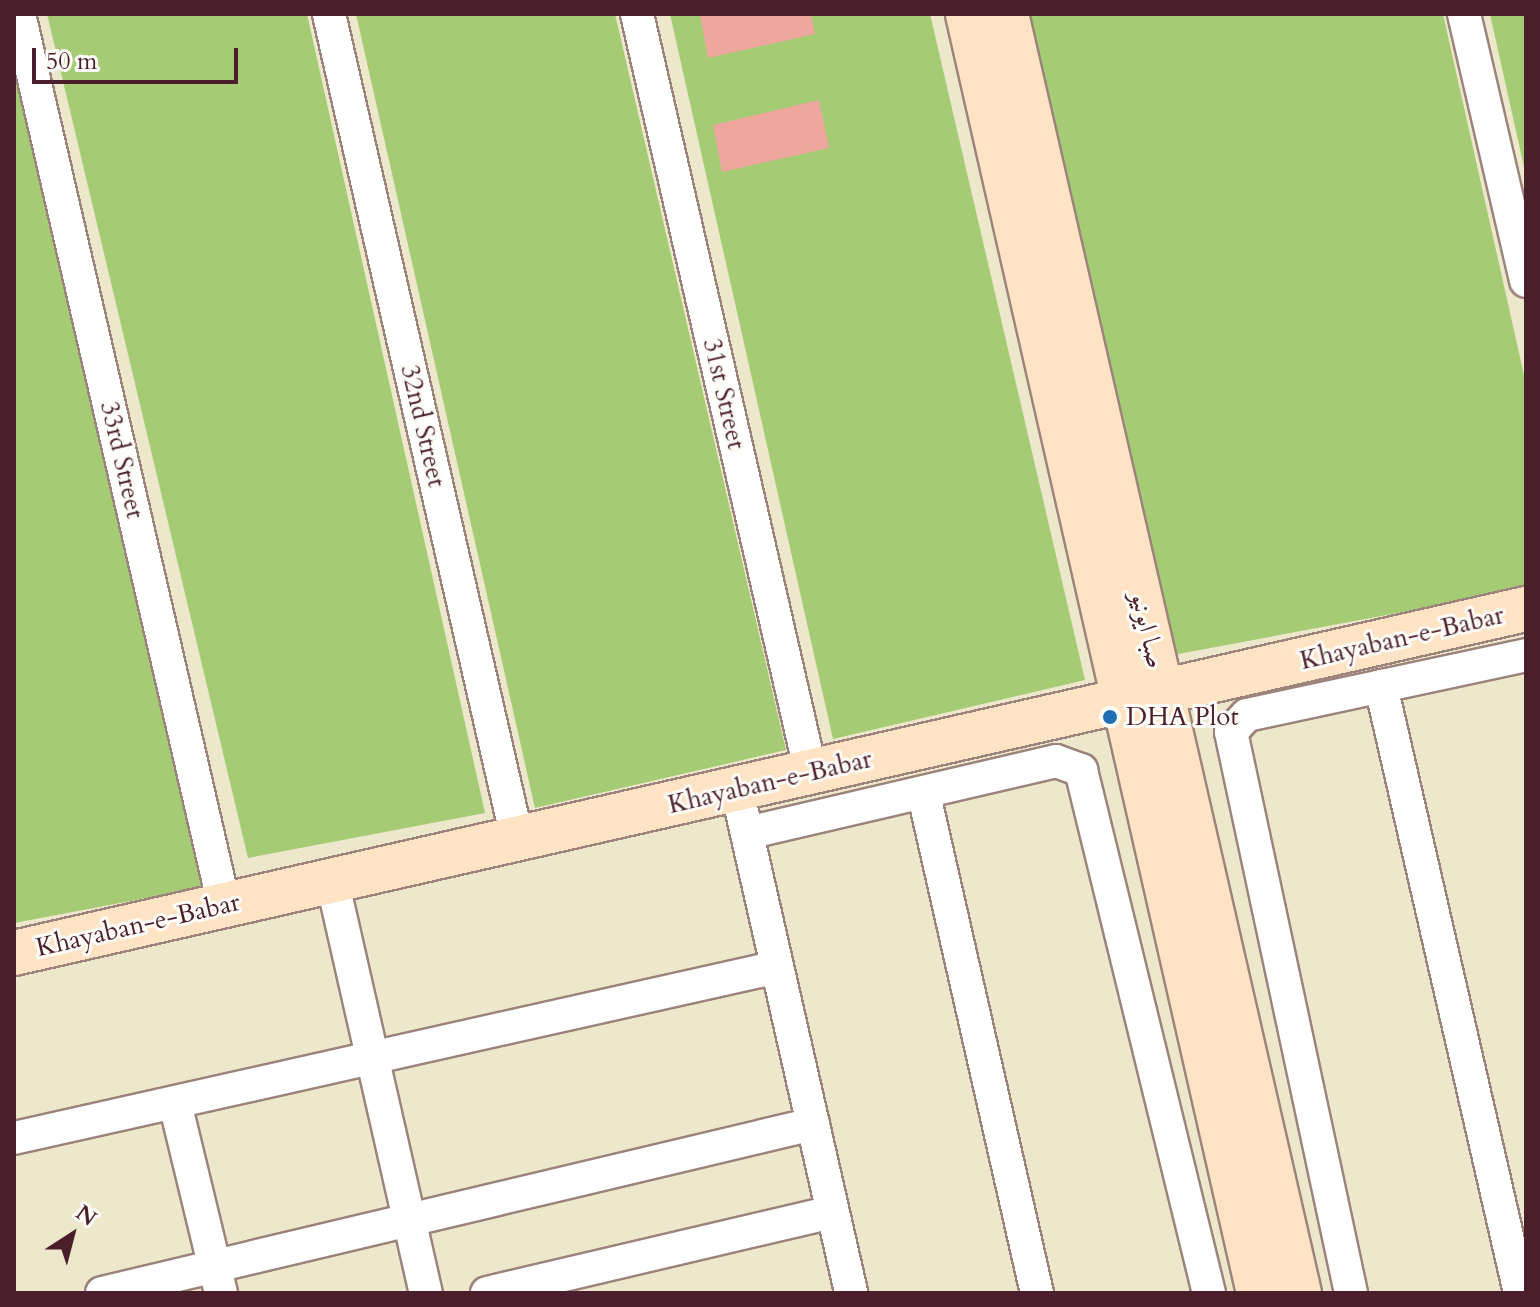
<!DOCTYPE html>
<meta charset="utf-8">
<style>
body{margin:0}
#map{position:relative;width:1540px;height:1307px;overflow:hidden;background:#ede7cb;font-family:Cardo,Amiri,serif}
div>[style]{position:absolute}
[style*='--x']{left:calc(var(--x)*1px);top:calc(var(--y)*1px);width:calc(var(--w)*1px);rotate:calc(var(--a)*1deg)}
.green>*{inset:0;background:#a5cb75}
.building>*{inset:0;background:#eda79d}
.roads{filter:drop-shadow(2px 0 #9c837b) drop-shadow(-2px 0 #9c837b) drop-shadow(0 2px #9c837b) drop-shadow(0 -2px #9c837b)}
.street>*{height:32px;margin:-16px;padding:0 16px;transform-origin:16px;border-radius:16px;background:#fff}
.secondary>*{height:44px;margin:-22px;padding:0 22px;transform-origin:22px;border-radius:22px;background:#fee4c5}
.dots>*{width:22px;height:22px;translate:-50% -50%;box-sizing:border-box;border:4px solid #fdfcf7;border-radius:50%}
span{translate:-50% -50%;white-space:nowrap;text-align:center;line-height:1.15;-webkit-text-stroke:6px #fdfcf7;paint-order:stroke}
.street-label{font-size:26px;color:#4a1f2b}
.poi-label{font-size:26px;color:#4a1f2b}
.left{translate:0 -50%;text-align:left}
.frame{position:absolute;inset:0;border:16px solid #4a1f2b;pointer-events:none}
.north{position:absolute;left:32px;top:1195px;width:80px;height:80px;-webkit-text-stroke:6px #fdfcf7;paint-order:stroke;rotate:36deg;font-size:22px;font-weight:700;line-height:32px;text-align:center;color:#4a1f2b}
.north::after{content:'';display:block;margin:auto;width:28px;height:36px;background:#4a1f2b;clip-path:polygon(50% 0,100% 100%,50% 72%,0 100%)}
.scale{position:absolute;left:32px;top:48px;width:206px;height:36px;box-sizing:border-box;border:4px solid #4a1f2b;border-top:0;padding-left:10px;font-size:24px;line-height:28px;white-space:nowrap;color:#4a1f2b;-webkit-text-stroke:6px #fdfcf7;paint-order:stroke}
</style>
<div id="map">
<div class="green">
<div style="clip-path:polygon(47px 14px,307px 14px,485px 813px,248px 858px)"></div>
<div style="clip-path:polygon(356px 14px,615px 14px,786px 750px,535px 808px)"></div>
<div style="clip-path:polygon(670px 14px,930px 14px,1085px 680px,833px 739px)"></div>
<div style="clip-path:polygon(1029px 14px,1443px 14px,1526px 384px,1526px 589px,1173px 655px)"></div>
<div style="clip-path:polygon(1490px 14px,1526px 14px,1526px 176px)"></div>
<div style="clip-path:polygon(14px 54px,205px 887px,14px 923px)"></div>
</div>
<div class="building">
<div style="clip-path:polygon(700px 14px,811px 14px,815px 34px,708px 58px)"></div>
<div style="clip-path:polygon(819px 100px,829px 148px,722px 172px,713px 125px)"></div>
</div>
<div class="roads">
<div class="street">
<div style="--x:19;--y:14;--w:914;--a:77.04"></div>
<div style="--x:329;--y:14;--w:845;--a:77.15"></div>
<div style="--x:637;--y:14;--w:779;--a:77.09"></div>
<div style="--x:1464;--y:14;--w:274;--a:76.9"></div>
<div style="--x:1381;--y:686;--w:623;--a:77.1"></div>
<div style="--x:924;--y:795;--w:511;--a:77.22"></div>
<div style="--x:742;--y:812;--w:493;--a:77.2"></div>
<div style="--x:747;--y:833;--w:317;--a:-13.1"></div>
<div style="--x:1056;--y:761;--w:27;--a:20"></div>
<div style="--x:1081;--y:770;--w:538;--a:76.25"></div>
<div style="--x:332;--y:880;--w:424;--a:77.2"></div>
<div style="--x:175;--y:1103;--w:195;--a:76.4"></div>
<div style="--x:14;--y:1138;--w:782;--a:-12.63"></div>
<div style="--x:102;--y:1293;--w:731;--a:-13.37"></div>
<div style="--x:487;--y:1293;--w:354;--a:-13.2"></div>
<div style="--x:1351;--y:1293;--w:574;--a:-102.07"></div>
<div style="--x:1231;--y:732;--w:23;--a:-47"></div>
<div style="--x:1247;--y:715;--w:285;--a:-12.1"></div>
</div>
<div class="secondary">
<div style="--x:968;--y:14;--w:1312;--a:77.18"></div>
<div style="--x:1006;--y:14;--w:1312;--a:77.1"></div>
<div style="--x:14;--y:953;--w:1551;--a:-12.82"></div>
</div>
</div>
<div class="dots">
<div style="left:1110px;top:717px;background:#1f6fb2"></div>
</div>
<div class="street-label">
<span style="left:724px;top:394px;rotate:77deg">31st Street</span>
<span style="left:423px;top:426px;rotate:77deg">32nd Street</span>
<span style="left:122px;top:460px;rotate:77deg">33rd Street</span>
<span style="left:1148px;top:630px;rotate:77deg">صبا ایونیو</span>
<span style="left:1402px;top:638px;rotate:-13deg">Khayaban-e-Babar</span>
<span style="left:770px;top:782px;rotate:-13deg">Khayaban-e-Babar</span>
<span style="left:138px;top:925px;rotate:-13deg">Khayaban-e-Babar</span>
</div>
<div class="poi-label">
<span class="left" style="left:1126px;top:717px">DHA Plot</span>
</div>
<div class="frame"></div>
<div class="north">N</div>
<div class="scale">50 m</div>
</div>
